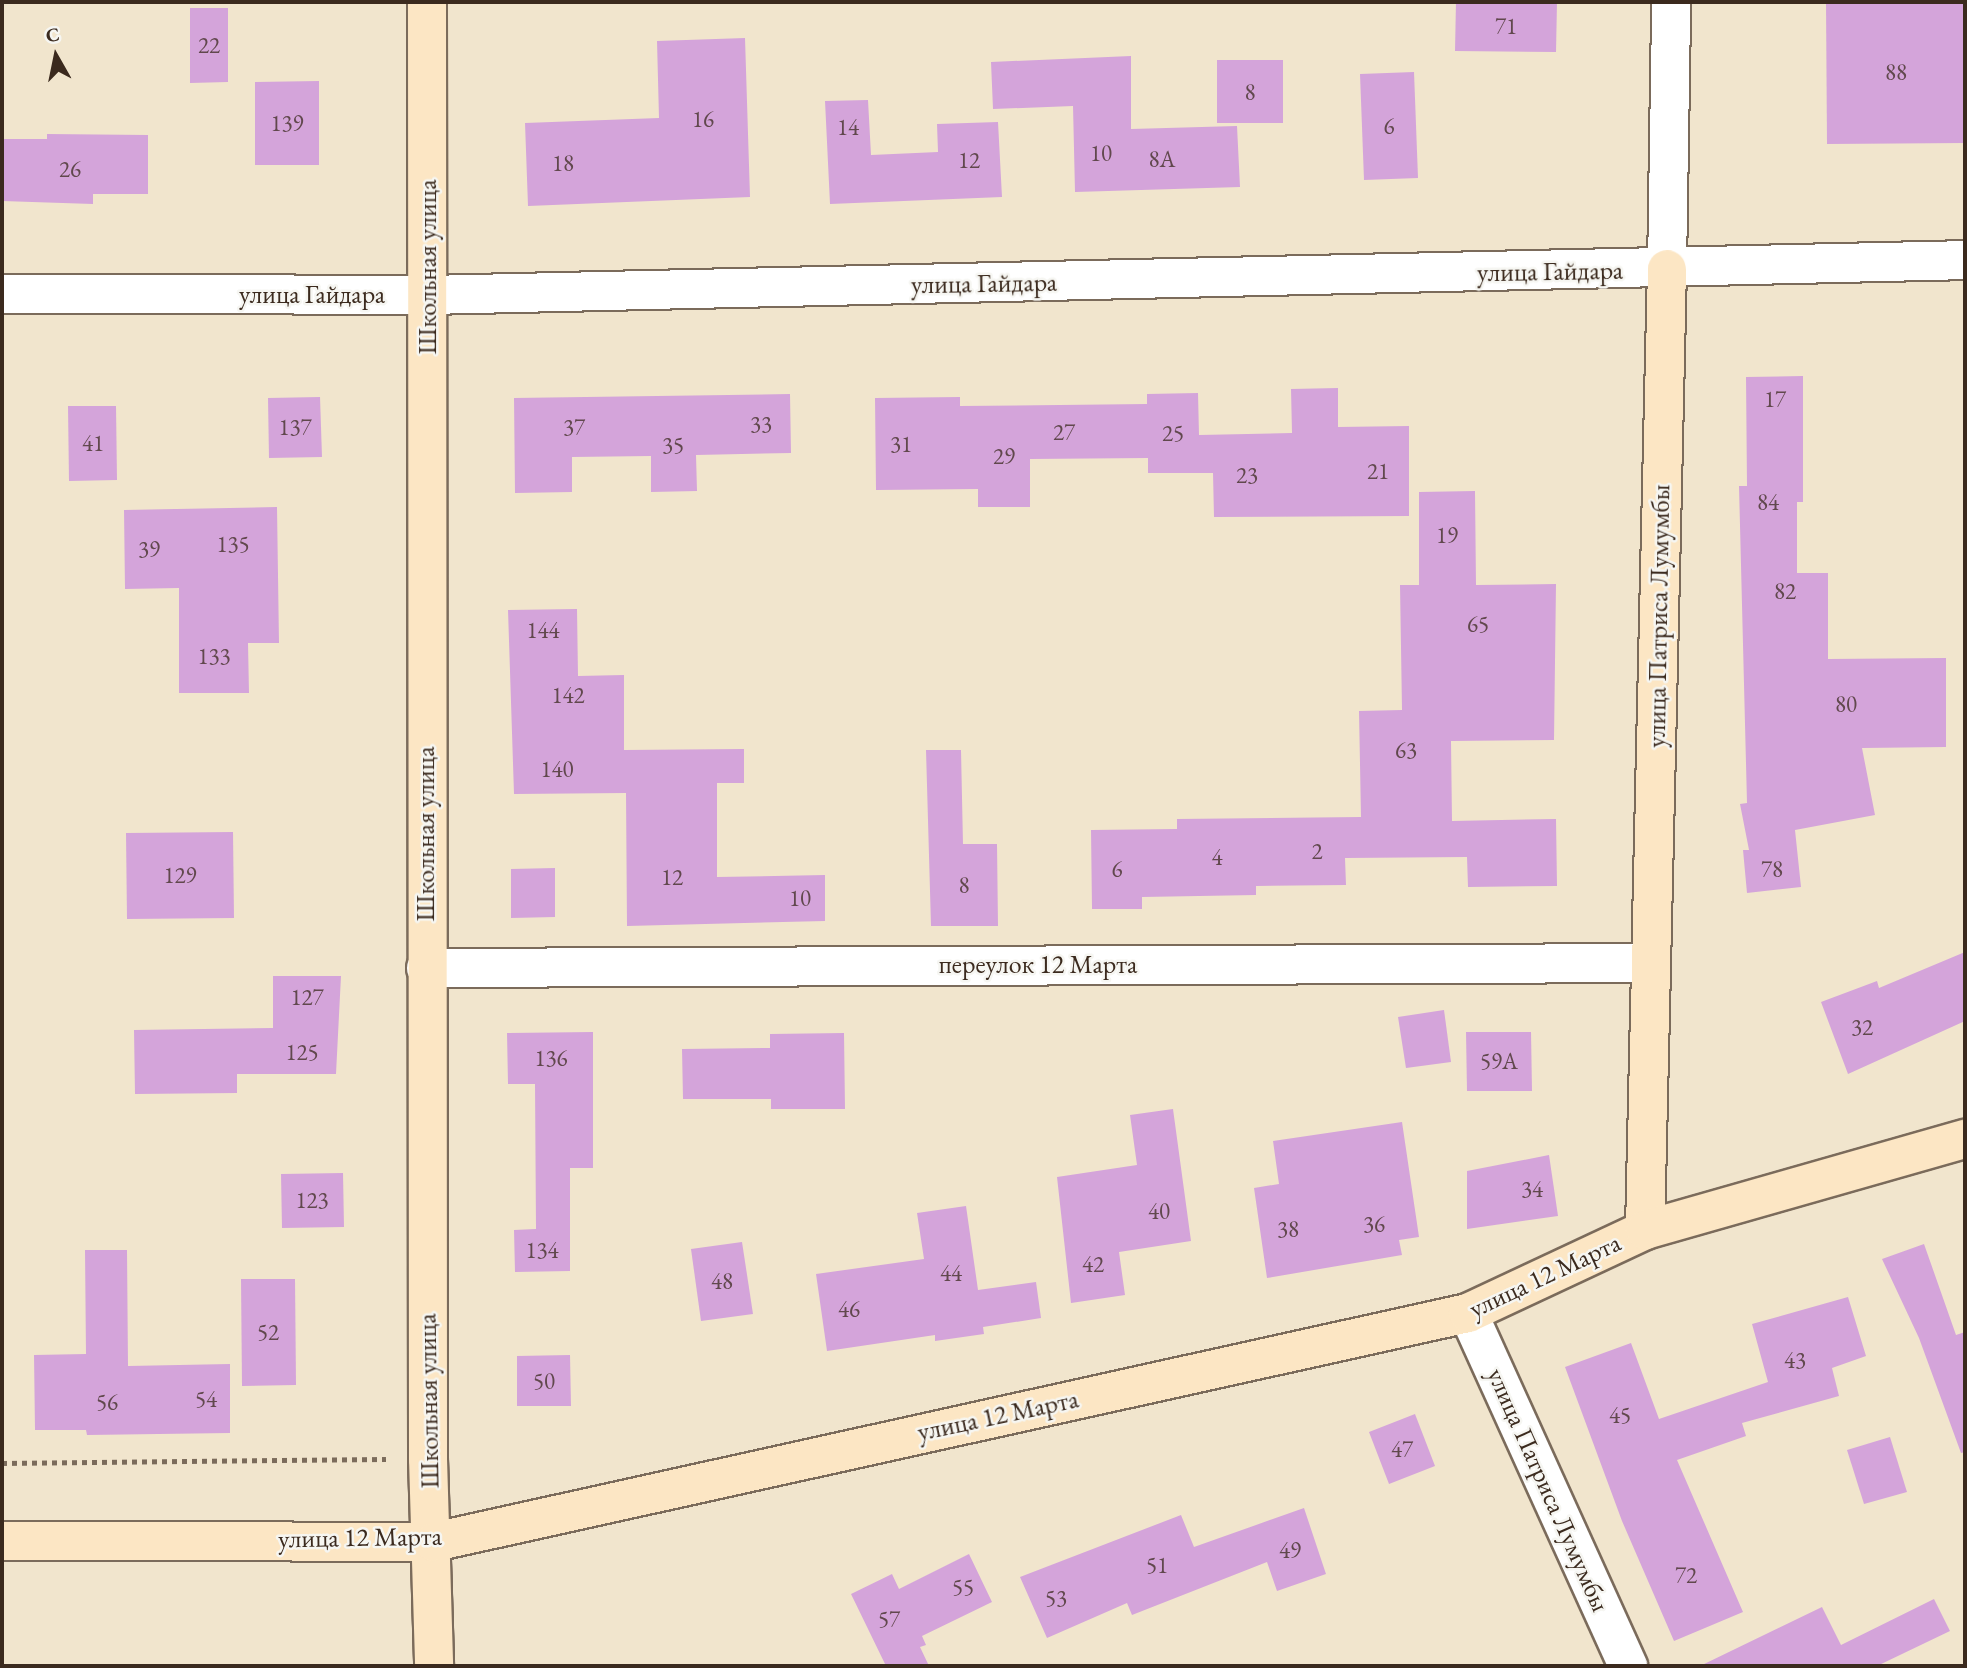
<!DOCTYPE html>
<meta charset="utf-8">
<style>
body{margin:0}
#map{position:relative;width:1967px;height:1668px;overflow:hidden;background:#f1e5cd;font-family:"EB Garamond",serif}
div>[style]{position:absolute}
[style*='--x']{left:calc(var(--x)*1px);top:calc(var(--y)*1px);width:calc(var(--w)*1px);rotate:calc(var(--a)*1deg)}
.building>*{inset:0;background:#d4a4da}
.path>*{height:4.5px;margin-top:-2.25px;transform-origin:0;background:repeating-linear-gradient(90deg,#7b6b5b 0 5px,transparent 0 10px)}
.roads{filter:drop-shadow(2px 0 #7b6b5b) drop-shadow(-2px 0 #7b6b5b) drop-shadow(0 2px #7b6b5b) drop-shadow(0 -2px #7b6b5b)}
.street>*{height:38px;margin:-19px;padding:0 19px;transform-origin:19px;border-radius:19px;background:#fff}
.secondary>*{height:38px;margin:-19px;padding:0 19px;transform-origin:19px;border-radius:19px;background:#fce6c4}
span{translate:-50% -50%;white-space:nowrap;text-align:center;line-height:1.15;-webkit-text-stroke:5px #f6f6f2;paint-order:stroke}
.number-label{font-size:23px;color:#61484d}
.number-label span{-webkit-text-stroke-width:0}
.street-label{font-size:26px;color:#3b2a1e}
.frame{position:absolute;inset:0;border:4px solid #3b2a1e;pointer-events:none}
.north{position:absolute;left:21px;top:21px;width:70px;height:70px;-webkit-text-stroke:5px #f6f6f2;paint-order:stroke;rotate:351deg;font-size:19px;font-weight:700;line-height:28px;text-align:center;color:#3b2a1e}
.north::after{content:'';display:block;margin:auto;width:24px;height:32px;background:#3b2a1e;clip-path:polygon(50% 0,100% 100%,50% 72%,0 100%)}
</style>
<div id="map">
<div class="building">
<div style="clip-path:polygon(1456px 2px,1557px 2px,1556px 52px,1455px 51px)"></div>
<div style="clip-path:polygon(1826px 2px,1965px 2px,1965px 143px,1827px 144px)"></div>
<div style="clip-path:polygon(190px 8px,228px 8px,228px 82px,190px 83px)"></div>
<div style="clip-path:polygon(745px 38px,750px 197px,528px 206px,525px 123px,659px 118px,657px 41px)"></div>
<div style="clip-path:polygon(1131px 56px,1131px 129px,1237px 126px,1240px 187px,1075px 192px,1073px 106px,993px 109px,991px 62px)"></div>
<div style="clip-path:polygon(1217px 60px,1283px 60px,1283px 123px,1217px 123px)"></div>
<div style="clip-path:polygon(1414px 72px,1418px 178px,1364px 180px,1360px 74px)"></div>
<div style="clip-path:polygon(319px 81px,319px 165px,255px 165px,255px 82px)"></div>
<div style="clip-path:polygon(868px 100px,871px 155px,938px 152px,937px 124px,998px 122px,1002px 197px,830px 204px,825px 101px)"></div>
<div style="clip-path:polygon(47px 134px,148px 135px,148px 194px,93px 194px,93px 204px,2px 201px,2px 139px,47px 139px)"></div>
<div style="clip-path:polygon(1803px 376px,1803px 502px,1797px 502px,1797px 573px,1828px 573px,1828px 659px,1946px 658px,1946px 747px,1862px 748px,1875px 815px,1795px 830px,1801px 887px,1747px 893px,1743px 850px,1749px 850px,1740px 804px,1747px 803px,1739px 486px,1747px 486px,1746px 377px)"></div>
<div style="clip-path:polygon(1338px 388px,1338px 427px,1409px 426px,1409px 516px,1214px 517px,1213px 473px,1148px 473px,1148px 458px,1030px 459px,1030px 507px,978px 507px,978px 489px,876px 490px,875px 398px,960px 397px,960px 406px,1147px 404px,1147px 394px,1198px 393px,1199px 435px,1292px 433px,1291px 389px)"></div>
<div style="clip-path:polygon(790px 394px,791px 453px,696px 455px,697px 491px,651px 492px,651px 456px,572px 457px,572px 492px,515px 493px,514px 398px)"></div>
<div style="clip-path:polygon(320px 397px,322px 457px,269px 458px,268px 398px)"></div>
<div style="clip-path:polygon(68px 406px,116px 406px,117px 480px,69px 481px)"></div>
<div style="clip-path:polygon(1475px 491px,1476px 585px,1556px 584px,1554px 740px,1451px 741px,1452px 821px,1556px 819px,1557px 886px,1468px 887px,1467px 857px,1345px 858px,1346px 885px,1256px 886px,1256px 895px,1142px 897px,1142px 909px,1092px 909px,1091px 830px,1177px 829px,1177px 819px,1361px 817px,1359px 711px,1402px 710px,1400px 585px,1419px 585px,1419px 492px)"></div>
<div style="clip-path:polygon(277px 507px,279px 643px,248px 643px,249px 693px,179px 693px,179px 588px,125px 589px,124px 510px)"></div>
<div style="clip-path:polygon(577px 609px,578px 676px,624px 675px,624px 750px,744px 749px,744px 783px,717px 783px,717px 877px,825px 875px,825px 921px,627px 926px,626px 793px,514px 794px,508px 610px)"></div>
<div style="clip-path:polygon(926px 750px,961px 750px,963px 844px,997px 844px,998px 926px,931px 926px)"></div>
<div style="clip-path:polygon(233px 832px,234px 918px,127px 919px,126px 833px)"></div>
<div style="clip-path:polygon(555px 868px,555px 917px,511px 918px,511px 869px)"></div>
<div style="clip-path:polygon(1965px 952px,1965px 1021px,1848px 1074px,1821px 1002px,1877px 981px,1879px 988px)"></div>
<div style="clip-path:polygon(273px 976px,341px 976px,336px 1074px,237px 1074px,237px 1093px,135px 1094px,134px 1030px,273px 1028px)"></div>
<div style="clip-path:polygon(1444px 1010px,1451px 1062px,1406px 1068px,1398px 1017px)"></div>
<div style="clip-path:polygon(593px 1032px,593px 1168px,570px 1168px,570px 1271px,515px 1272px,514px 1230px,536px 1229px,535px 1084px,508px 1084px,507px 1033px)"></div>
<div style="clip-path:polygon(1466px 1032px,1531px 1032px,1532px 1091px,1467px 1091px)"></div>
<div style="clip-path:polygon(844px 1033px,845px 1109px,771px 1109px,771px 1099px,683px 1099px,682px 1049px,770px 1048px,770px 1034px)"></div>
<div style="clip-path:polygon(1173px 1109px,1191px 1241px,1119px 1252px,1125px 1295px,1071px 1303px,1057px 1177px,1137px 1165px,1130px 1115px)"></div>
<div style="clip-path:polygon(1402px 1122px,1419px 1237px,1399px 1240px,1402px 1255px,1267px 1278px,1254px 1188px,1279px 1184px,1273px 1141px)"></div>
<div style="clip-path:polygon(1549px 1155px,1558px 1216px,1467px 1229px,1467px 1171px)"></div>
<div style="clip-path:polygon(343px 1173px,344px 1227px,282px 1228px,281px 1174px)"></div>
<div style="clip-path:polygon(966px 1206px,978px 1290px,1036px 1282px,1041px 1318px,983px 1327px,984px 1334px,935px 1341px,935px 1335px,827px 1351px,816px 1274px,924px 1259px,917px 1213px)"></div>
<div style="clip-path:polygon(742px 1242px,753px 1314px,701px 1321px,691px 1249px)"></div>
<div style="clip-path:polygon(1924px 1244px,1956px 1335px,1965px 1332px,1965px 1452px,1961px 1453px,1919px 1338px,1882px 1259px)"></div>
<div style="clip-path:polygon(85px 1250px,127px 1250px,128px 1366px,230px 1364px,230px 1433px,87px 1435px,86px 1430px,35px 1430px,34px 1355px,86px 1354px)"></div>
<div style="clip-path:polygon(241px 1279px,295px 1279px,296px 1385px,242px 1386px)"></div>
<div style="clip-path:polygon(1848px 1297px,1866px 1356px,1832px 1368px,1839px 1396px,1742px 1423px,1746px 1436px,1677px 1460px,1743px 1612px,1674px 1641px,1622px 1521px,1565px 1367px,1631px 1343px,1659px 1419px,1768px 1382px,1752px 1324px)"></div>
<div style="clip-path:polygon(570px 1355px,571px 1406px,517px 1406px,517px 1356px)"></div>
<div style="clip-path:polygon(1415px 1414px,1435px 1466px,1389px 1484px,1369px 1432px)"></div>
<div style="clip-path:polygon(1890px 1437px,1907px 1492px,1864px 1504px,1847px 1450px)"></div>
<div style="clip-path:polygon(1304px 1508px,1326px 1574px,1277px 1591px,1267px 1562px,1132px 1615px,1127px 1603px,1047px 1638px,1020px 1577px,1181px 1515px,1194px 1547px)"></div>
<div style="clip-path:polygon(969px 1554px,992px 1602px,922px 1636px,926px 1645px,920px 1647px,929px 1666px,886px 1666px,851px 1594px,892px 1574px,899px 1589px)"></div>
<div style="clip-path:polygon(1934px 1599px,1950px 1631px,1877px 1666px,1700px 1666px,1822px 1607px,1841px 1645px)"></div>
</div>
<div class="path">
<div style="--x:2;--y:1463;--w:384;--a:-0.6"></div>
</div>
<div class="roads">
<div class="street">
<div style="--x:1667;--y:269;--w:267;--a:-89.1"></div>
<div style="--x:2;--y:294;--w:426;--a:0.1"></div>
<div style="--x:428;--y:295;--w:1537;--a:-1.3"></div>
<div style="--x:426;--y:968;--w:1225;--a:-0.23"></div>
<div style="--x:1468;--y:1313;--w:388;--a:65.6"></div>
</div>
<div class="secondary">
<div style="--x:427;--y:2;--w:1457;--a:89.96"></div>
<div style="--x:428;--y:1459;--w:207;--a:88.3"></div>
<div style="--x:1645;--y:1230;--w:961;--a:-88.69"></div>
<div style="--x:2;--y:1541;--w:432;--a:0.1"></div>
<div style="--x:434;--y:1542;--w:1059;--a:-12.49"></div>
<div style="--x:1468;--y:1313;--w:195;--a:-25.1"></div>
<div style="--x:1645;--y:1230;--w:333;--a:-15.9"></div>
</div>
</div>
<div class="number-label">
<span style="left:1506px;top:26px">71</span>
<span style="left:209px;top:45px">22</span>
<span style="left:1896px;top:72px">88</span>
<span style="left:1250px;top:92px">8</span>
<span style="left:703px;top:119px">16</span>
<span style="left:287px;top:123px">139</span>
<span style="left:1389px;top:126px">6</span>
<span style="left:848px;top:127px">14</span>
<span style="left:1101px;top:153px">10</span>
<span style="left:1162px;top:159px">8А</span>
<span style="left:969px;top:160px">12</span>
<span style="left:563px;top:163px">18</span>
<span style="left:70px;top:169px">26</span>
<span style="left:1775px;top:399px">17</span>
<span style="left:761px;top:424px">33</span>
<span style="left:295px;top:427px">137</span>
<span style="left:574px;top:427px">37</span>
<span style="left:1064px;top:432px">27</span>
<span style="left:1173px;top:433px">25</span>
<span style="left:93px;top:443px">41</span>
<span style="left:901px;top:444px">31</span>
<span style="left:673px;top:445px">35</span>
<span style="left:1004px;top:456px">29</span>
<span style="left:1378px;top:471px">21</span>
<span style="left:1247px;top:475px">23</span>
<span style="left:1768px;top:502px">84</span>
<span style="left:1447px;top:535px">19</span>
<span style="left:233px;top:544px">135</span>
<span style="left:149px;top:549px">39</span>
<span style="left:1785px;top:591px">82</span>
<span style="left:1478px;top:624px">65</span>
<span style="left:543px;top:630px">144</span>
<span style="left:214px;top:656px">133</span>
<span style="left:568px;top:695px">142</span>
<span style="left:1846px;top:704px">80</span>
<span style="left:1406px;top:750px">63</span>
<span style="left:557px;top:769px">140</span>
<span style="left:1317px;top:851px">2</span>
<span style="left:1217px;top:857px">4</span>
<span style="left:1117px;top:869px">6</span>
<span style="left:1772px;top:869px">78</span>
<span style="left:180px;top:875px">129</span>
<span style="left:672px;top:877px">12</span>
<span style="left:964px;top:885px">8</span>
<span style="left:800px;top:898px">10</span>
<span style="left:307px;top:997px">127</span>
<span style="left:1862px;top:1027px">32</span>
<span style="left:302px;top:1052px">125</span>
<span style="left:551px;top:1058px">136</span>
<span style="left:1499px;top:1061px">59А</span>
<span style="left:1532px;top:1189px">34</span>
<span style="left:312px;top:1200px">123</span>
<span style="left:1159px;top:1211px">40</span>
<span style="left:1374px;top:1224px">36</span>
<span style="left:1288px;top:1229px">38</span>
<span style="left:542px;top:1250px">134</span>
<span style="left:1093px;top:1264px">42</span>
<span style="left:951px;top:1273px">44</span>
<span style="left:722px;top:1281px">48</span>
<span style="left:849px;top:1309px">46</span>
<span style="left:268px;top:1332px">52</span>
<span style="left:1795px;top:1360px">43</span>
<span style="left:544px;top:1381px">50</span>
<span style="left:206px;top:1399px">54</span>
<span style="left:107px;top:1402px">56</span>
<span style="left:1620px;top:1415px">45</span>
<span style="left:1402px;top:1449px">47</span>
<span style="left:1290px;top:1550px">49</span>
<span style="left:1157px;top:1565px">51</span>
<span style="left:1686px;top:1575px">72</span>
<span style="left:963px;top:1587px">55</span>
<span style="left:1056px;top:1598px">53</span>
<span style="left:889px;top:1619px">57</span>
</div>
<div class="street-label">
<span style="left:428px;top:267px;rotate:-90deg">Школьная улица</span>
<span style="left:1550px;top:272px;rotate:-1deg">улица Гайдара</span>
<span style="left:984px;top:284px;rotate:-1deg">улица Гайдара</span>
<span style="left:312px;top:295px">улица Гайдара</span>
<span style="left:1659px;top:616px;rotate:-89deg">улица Патриса Лумумбы</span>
<span style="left:426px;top:834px;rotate:-90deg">Школьная улица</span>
<span style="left:1038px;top:965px">переулок 12 Марта</span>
<span style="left:1545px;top:1276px;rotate:-25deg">улица 12 Марта</span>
<span style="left:429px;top:1401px;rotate:-91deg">Школьная улица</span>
<span style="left:998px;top:1416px;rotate:-12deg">улица 12 Марта</span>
<span style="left:1548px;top:1490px;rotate:66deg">улица Патриса Лумумбы</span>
<span style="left:360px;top:1538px;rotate:-1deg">улица 12 Марта</span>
</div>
<div class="frame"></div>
<div class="north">С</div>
</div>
